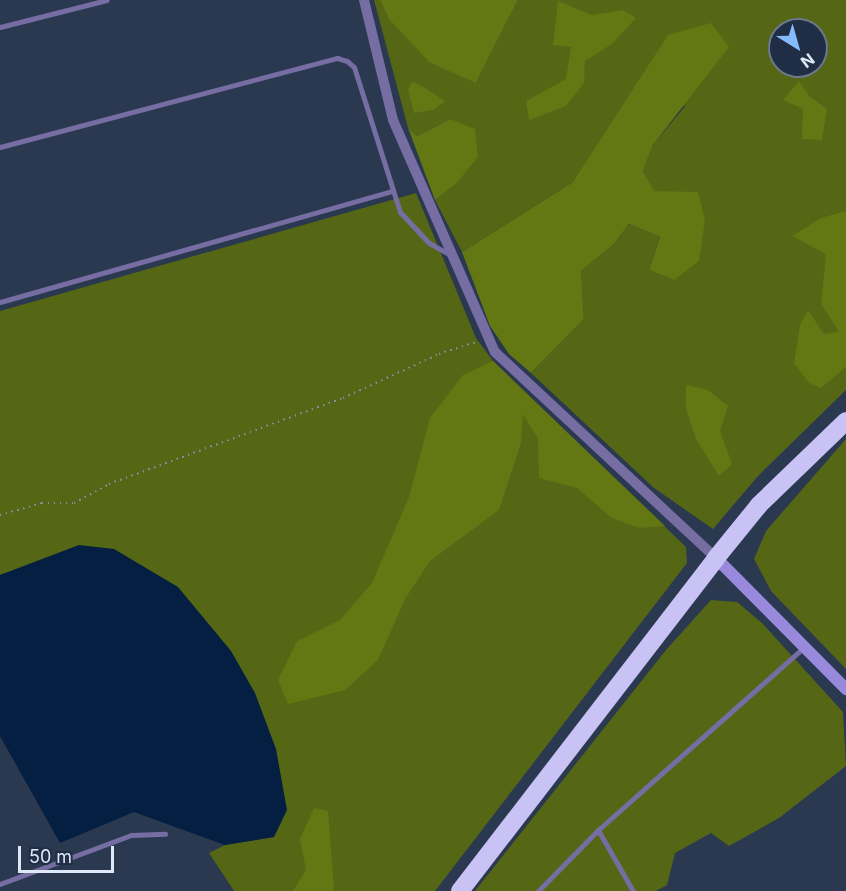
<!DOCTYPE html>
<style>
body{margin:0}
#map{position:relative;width:846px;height:891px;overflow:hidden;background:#2a3850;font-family:Inter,sans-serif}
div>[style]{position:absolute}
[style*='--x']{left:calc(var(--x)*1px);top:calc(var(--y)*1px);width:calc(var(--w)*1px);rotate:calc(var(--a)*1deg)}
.green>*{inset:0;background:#556615}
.forest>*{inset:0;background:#637713}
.water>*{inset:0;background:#041f41}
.path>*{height:2px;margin-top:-1px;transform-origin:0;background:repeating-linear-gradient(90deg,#838fa2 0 1.5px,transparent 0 6px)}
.lane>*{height:5px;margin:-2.5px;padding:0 2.5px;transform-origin:2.5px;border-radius:2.5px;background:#766da2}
.street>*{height:10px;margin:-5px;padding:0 5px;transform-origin:5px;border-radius:5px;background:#766da2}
.secondary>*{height:12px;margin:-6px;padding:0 6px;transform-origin:6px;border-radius:6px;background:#9889dd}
.highway>*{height:18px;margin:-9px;padding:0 9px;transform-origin:9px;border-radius:9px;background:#c9c2f5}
span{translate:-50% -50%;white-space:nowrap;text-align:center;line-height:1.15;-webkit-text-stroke:5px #202e45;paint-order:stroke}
.north{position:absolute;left:768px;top:18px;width:60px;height:60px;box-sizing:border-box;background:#202e45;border:2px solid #6c788c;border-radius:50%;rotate:143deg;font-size:16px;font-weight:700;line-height:24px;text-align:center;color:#dee8f7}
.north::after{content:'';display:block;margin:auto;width:21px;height:27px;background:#84bcfb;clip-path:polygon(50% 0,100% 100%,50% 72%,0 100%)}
.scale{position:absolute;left:18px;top:846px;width:96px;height:27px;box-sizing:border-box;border:3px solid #dee8f7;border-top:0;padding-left:8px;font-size:18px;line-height:21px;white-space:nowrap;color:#dee8f7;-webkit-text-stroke:4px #202e45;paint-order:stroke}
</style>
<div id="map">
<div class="green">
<div style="clip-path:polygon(evenodd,374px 0,380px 0,388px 18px,476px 83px,518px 0,846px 0,846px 390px,758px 476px,713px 529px,654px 488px,531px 373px,584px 319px,581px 271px,614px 244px,629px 224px,660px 237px,649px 270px,674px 280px,653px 191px,643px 171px,653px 145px,686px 105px,595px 153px,573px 182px,462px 252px,435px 200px,455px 185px,450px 119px,417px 136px,408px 128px,374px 0,780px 30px,816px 30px,816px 66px,780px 66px,780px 30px)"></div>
<div style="clip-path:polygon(416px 193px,476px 338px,493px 361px,686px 547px,687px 563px,435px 891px,234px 891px,209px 853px,225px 845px,274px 837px,4px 573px,0 575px,0 311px)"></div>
<div style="clip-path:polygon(846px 439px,846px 669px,771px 591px,754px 559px,766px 531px)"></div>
<div style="clip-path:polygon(711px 600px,737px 602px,762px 623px,843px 712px,846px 766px,779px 818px,729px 846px,711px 833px,675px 853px,667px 885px,656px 891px,475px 891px,666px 650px)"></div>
</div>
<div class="forest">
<div style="clip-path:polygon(380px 0,518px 0,476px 83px,429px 62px,388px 18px)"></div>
<div style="clip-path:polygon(558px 1px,592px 15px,623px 10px,636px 18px,612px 44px,585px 61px,584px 83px,566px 106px,529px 120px,526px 101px,566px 79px,571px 47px,553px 45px)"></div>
<div style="clip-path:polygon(711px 23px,729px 47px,653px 145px,643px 171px,654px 191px,698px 192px,705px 220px,699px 261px,674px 280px,649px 270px,660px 237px,629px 224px,614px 244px,581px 271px,584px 319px,531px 373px,509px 354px,490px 326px,462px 252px,573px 182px,668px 35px)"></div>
<div style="clip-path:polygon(799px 81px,809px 96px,827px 109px,822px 140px,802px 139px,803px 109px,783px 100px)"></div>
<div style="clip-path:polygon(412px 82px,422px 86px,445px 101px,433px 110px,414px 113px,408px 90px)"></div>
<div style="clip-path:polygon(450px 119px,475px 129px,478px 157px,455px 185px,435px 200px,408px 128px,417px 136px)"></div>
<div style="clip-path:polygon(846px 211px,846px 367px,821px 388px,809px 383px,794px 363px,800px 325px,808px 310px,824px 334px,839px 332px,821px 304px,826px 254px,792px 236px,821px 218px)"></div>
<div style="clip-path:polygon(493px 361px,665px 526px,640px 528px,612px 518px,577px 488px,539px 478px,538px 439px,523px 414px,521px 443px,499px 510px,430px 561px,405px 599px,378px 660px,345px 690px,288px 704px,278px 680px,297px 641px,340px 620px,372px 583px,409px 497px,430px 418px,463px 375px)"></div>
<div style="clip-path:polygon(686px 385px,708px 390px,728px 406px,720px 431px,732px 464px,719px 476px,696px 439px,686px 409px)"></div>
<div style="clip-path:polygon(314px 808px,328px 811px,334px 888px,333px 891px,293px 891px,306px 870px,300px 839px)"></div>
</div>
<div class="water">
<div style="clip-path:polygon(79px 545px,114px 549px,178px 587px,231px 651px,255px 693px,276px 749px,287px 810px,274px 837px,225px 845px,134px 812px,60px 843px,0 736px,0 575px)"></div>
</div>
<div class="path">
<div style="--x:0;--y:515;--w:44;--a:-15.9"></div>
<div style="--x:42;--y:503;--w:32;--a:0"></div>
<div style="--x:74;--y:503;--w:40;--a:-28"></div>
<div style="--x:109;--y:484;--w:249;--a:-20.2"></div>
<div style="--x:343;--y:398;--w:106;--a:-24.6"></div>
<div style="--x:439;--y:354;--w:40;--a:-18"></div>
</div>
<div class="lane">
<div style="--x:0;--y:27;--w:110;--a:-14.2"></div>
<div style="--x:0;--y:147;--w:349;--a:-14.8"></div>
<div style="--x:337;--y:58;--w:10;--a:17"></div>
<div style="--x:347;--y:61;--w:9;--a:41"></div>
<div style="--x:354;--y:67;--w:152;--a:72.4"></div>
<div style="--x:400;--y:212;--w:42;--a:46.9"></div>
<div style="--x:429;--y:243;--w:23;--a:29"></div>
<div style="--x:0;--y:302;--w:407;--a:-15.8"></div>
<div style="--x:598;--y:830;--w:70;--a:60.2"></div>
<div style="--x:0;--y:884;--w:140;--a:-20.5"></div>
<div style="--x:131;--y:835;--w:34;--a:-2"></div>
<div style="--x:538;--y:891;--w:86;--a:-45.5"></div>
<div style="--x:598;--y:830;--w:277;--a:-41.6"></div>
</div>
<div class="street">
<div style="--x:364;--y:0;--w:123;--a:76.4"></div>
<div style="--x:393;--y:120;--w:253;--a:66.3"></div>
<div style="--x:495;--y:352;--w:302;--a:43"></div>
</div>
<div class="secondary">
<div style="--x:716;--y:558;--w:185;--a:45.2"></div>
</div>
<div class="highway">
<div style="--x:460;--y:891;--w:420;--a:-52.4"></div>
<div style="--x:716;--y:558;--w:68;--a:-50.9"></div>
<div style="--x:759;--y:505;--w:121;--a:-44"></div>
</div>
<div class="north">N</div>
<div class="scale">50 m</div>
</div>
